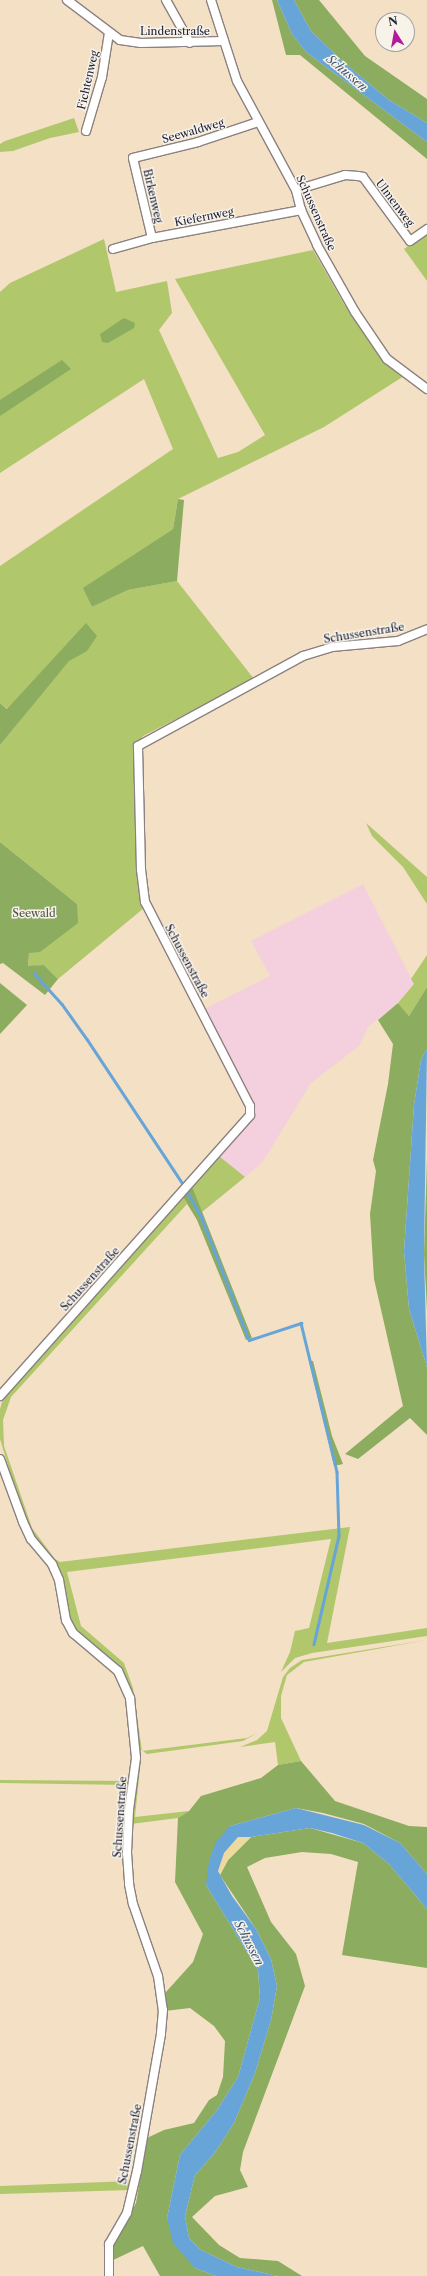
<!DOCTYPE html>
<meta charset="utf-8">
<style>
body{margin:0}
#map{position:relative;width:427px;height:2276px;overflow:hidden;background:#f4e0c5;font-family:"Libre Caslon Text",serif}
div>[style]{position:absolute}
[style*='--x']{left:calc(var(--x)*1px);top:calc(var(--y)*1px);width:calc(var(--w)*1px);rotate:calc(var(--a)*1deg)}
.built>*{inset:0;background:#f4cfdd}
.green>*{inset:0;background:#b0c76b}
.forest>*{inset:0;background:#8cac5f}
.sand>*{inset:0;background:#eeda9e}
.water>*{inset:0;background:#67a5d9}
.stream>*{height:2.5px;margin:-1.25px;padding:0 1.25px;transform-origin:1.25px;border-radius:1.25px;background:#67a5d9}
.roads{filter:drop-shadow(1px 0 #8b8180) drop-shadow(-1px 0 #8b8180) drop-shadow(0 1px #8b8180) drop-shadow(0 -1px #8b8180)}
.minor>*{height:8px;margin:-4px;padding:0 4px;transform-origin:4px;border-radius:4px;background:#fff}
span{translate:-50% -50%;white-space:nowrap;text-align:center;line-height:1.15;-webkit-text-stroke:3px #f7f3e8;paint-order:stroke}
.street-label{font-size:11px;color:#22223b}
.park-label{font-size:11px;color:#4d5449}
.water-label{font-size:12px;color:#3e567a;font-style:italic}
.north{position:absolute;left:375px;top:12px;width:40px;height:40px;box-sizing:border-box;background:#f7f3e8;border:1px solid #a29fa3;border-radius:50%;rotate:349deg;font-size:11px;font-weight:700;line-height:16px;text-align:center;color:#22223b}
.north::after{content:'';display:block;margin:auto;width:14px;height:18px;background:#b5179e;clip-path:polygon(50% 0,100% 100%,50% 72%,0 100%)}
</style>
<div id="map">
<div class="built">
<div style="clip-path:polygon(363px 884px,414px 984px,398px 1003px,368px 1027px,359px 1046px,311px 1083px,262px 1163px,245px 1177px,219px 1156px,250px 1122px,245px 1116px,247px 1108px,203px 1010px,270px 976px,251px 941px)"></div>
</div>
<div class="green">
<div style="clip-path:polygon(74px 118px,79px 132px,50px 138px,13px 151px,0 152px,0 144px,5px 141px)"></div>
<div style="clip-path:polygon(427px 233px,427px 281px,404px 249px)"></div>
<div style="clip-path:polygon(104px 239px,116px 292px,167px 281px,172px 313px,159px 330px,218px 458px,238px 452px,265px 435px,175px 279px,313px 250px,344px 304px,385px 361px,404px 376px,324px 427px,178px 499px,173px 529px,84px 588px,92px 607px,128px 590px,177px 581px,254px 679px,143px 736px,134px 748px,138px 884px,144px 908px,58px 979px,44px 965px,28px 967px,29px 953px,77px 904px,0 842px,0 745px,21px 719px,0 703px,0 566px,173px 449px,144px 379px,0 473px,0 292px,10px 283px)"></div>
<div style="clip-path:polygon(366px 823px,427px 877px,427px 904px,403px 867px,372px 836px)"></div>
<div style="clip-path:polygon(427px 955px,427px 987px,409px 1016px,398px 1003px,414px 984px,411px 979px)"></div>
<div style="clip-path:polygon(219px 1156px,245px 1177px,202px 1212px,192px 1186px)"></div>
<div style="clip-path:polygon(183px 1197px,187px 1204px,11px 1397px,3px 1420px,4px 1446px,32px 1528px,55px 1559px,60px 1562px,350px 1527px,327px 1643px,427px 1628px,427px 1636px,312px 1653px,295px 1658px,281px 1672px,290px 1652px,295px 1631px,309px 1628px,331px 1539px,67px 1572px,81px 1626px,124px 1663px,133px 1688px,142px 1751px,247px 1738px,259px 1732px,243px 1741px,147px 1754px,140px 1749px,133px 1701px,125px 1677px,76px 1632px,68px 1611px,61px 1572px,31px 1531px,21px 1509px,0 1439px,0 1409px,2px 1402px,15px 1384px)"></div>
<div style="clip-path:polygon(427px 1640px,304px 1662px,287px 1675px,281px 1696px,281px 1718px,301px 1761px,278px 1765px,275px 1742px,240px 1747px,257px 1740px,267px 1731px,283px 1677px,290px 1668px,302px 1660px)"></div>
<div style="clip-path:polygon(141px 1759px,135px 1817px,189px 1811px,178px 1818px,131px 1824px,137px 1770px)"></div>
<div style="clip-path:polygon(0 1780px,130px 1781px,129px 1785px,0 1783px)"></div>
<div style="clip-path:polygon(131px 2181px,130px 2190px,0 2194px,0 2186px)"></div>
</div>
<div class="forest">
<div style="clip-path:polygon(272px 0,277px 0,292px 34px,306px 52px,427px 142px,427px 159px,300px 55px,286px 55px)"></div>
<div style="clip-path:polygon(294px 0,319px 0,365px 56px,427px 99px,427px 123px,389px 100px,342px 61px,311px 31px)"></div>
<div style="clip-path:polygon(124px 318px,135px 323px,134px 328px,108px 343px,102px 342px,100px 334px)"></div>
<div style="clip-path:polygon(62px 360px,71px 369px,0 416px,0 400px)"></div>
<div style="clip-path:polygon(178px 499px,184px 500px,177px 581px,128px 590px,92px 607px,83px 588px,173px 529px)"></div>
<div style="clip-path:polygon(86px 623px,97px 636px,87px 651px,69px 661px,0 745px,0 703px,7px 709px)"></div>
<div style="clip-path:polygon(0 842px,77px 904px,78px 923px,40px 952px,29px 953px,28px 966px,44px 965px,58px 979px,45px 995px,3px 963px,0 964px)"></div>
<div style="clip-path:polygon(0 983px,27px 1005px,0 1034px)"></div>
<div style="clip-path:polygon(427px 987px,427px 1049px,421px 1060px,414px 1105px,404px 1251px,409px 1309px,427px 1367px,427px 1435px,410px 1418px,358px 1459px,345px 1454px,403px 1406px,374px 1279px,370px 1214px,376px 1171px,373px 1160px,388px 1084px,393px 1044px,378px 1020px,398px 1003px,409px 1016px)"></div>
<div style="clip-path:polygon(427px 1158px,427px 1311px,424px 1254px)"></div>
<div style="clip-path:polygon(192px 1186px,252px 1338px,246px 1340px,197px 1220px,183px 1197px)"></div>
<div style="clip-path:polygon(309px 1361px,313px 1361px,332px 1436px,343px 1464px,334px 1466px)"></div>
<div style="clip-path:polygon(301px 1761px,335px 1801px,409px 1826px,427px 1827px,427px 1874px,400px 1843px,364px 1824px,323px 1813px,296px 1808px,230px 1826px,206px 1885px,258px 1970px,260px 1998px,238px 2077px,217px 2110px,180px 2155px,167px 2218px,195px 2268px,216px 2276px,160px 2276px,143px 2246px,111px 2261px,112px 2248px,136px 2203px,147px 2138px,164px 2130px,194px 2123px,209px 2100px,217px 2095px,223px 2077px,225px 2041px,214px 2026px,190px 2008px,165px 2011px,166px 1992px,193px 1962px,203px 1934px,175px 1882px,178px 1818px,189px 1811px,201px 1796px,261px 1778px,278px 1765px)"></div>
<div style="clip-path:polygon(310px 1828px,363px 1843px,389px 1864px,427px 1909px,427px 1968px,342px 1955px,358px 1862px,331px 1854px,302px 1852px,265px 1858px,247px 1867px,271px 1922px,296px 1954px,305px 1986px,243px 2152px,240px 2170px,248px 2187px,215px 2196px,192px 2217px,219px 2245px,240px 2258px,278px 2261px,302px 2276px,278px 2276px,237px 2267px,201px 2250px,189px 2238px,185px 2216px,195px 2175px,214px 2154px,234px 2123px,255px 2073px,271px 2020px,277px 1986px,271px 1959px,256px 1929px,220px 1875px,228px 1860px,251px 1837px)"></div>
</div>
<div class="sand">
<div style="clip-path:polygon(238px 1837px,251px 1837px,228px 1860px,220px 1875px,218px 1871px,224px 1853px)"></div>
</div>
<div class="water">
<div style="clip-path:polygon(277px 0,294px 0,311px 31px,342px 61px,389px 100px,427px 123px,427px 142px,306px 52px,292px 34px)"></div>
<div style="clip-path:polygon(427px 1049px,424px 1254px,427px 1367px,409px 1309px,404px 1251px,414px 1105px,421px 1060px)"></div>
<div style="clip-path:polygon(296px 1808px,364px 1825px,400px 1843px,427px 1874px,427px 1909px,389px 1864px,363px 1843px,332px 1833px,310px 1828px,251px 1837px,238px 1837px,224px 1853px,218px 1871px,232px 1896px,256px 1929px,271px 1959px,277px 1986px,271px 2020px,255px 2073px,234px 2123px,214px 2154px,195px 2175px,185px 2216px,189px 2238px,201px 2250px,237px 2267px,278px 2276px,216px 2276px,195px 2268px,173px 2243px,167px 2218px,180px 2155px,217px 2110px,238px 2077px,260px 1998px,258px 1970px,206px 1885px,209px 1861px,216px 1842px,230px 1826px)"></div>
</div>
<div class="stream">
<div style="--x:34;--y:973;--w:42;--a:47.9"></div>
<div style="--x:62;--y:1004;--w:43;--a:54.5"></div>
<div style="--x:87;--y:1039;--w:174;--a:56.5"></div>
<div style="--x:187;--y:1191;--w:29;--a:61"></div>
<div style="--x:201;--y:1216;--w:133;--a:68.8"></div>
<div style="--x:249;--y:1340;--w:55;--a:-18.1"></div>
<div style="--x:301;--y:1323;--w:153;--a:76.4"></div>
<div style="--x:337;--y:1472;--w:64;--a:88.2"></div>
<div style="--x:339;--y:1536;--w:111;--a:103"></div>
</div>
<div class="roads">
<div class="minor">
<div style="--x:67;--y:0;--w:66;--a:37"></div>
<div style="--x:120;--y:40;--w:21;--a:8"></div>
<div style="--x:141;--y:43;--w:83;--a:-1.4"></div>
<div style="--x:166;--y:0;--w:49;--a:60.8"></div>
<div style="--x:211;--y:0;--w:85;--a:72.2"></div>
<div style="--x:237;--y:81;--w:124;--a:61.6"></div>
<div style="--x:296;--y:190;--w:21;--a:76"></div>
<div style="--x:301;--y:210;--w:38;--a:65"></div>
<div style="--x:317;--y:245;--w:77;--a:60.4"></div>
<div style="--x:355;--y:312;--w:57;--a:55.8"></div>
<div style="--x:387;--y:359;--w:50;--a:36.9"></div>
<div style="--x:86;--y:131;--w:56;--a:-73.5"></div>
<div style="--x:102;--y:77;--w:45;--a:-81"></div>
<div style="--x:296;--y:190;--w:51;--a:-17"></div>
<div style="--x:345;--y:175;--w:13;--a:4"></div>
<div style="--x:358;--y:176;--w:5;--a:11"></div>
<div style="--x:363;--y:177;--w:79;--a:53.7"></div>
<div style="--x:410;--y:241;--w:21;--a:-35"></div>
<div style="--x:152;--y:238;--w:82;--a:-103.4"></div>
<div style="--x:133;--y:158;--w:67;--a:-13.8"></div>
<div style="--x:198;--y:142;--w:63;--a:-18.4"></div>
<div style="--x:113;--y:249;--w:41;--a:-15.8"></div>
<div style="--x:152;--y:238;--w:152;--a:-10.6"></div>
<div style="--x:0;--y:1396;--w:376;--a:-48.3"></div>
<div style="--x:250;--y:1115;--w:9;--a:-90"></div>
<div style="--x:250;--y:1106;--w:229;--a:-117.2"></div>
<div style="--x:145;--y:902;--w:32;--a:-97"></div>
<div style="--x:141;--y:870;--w:124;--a:-91.4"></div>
<div style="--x:138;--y:746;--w:188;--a:-28.6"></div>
<div style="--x:303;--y:656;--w:30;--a:-17"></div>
<div style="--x:332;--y:647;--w:66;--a:-5.2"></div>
<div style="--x:398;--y:641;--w:31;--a:-22"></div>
<div style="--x:0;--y:1459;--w:67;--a:69.9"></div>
<div style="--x:23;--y:1522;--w:19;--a:65"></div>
<div style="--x:31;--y:1539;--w:33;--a:50"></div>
<div style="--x:52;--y:1564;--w:17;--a:66"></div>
<div style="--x:59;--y:1580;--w:41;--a:80.1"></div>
<div style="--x:66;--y:1620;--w:15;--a:62"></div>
<div style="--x:73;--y:1633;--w:59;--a:40.2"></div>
<div style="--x:118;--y:1671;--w:30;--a:66"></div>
<div style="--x:130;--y:1698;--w:60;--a:84.3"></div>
<div style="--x:136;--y:1758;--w:52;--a:97.7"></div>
<div style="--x:129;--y:1810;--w:43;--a:92.7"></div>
<div style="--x:127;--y:1853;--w:31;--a:86"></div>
<div style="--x:129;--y:1884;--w:20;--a:79"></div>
<div style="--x:133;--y:1904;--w:76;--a:70.9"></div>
<div style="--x:158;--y:1976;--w:34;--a:82"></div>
<div style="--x:163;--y:2010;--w:24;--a:95"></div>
<div style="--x:161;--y:2034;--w:139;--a:99.9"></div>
<div style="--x:137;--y:2171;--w:43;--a:103.4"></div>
<div style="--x:127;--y:2213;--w:36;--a:120"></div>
<div style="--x:109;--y:2244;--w:32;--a:90"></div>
</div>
</div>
<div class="street-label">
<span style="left:175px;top:31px">Lindenstraße</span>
<span style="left:88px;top:80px;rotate:-77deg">Fichtenweg</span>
<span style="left:193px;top:131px;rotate:-16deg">Seewaldweg</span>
<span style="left:153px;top:196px;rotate:77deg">Birkenweg</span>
<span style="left:395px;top:203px;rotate:53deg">Ulmenweg</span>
<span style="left:316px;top:213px;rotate:66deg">Schussenstraße</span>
<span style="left:204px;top:217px;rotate:-11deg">Kiefernweg</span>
<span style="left:364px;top:633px;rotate:-9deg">Schussenstraße</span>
<span style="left:187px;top:961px;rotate:62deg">Schussenstraße</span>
<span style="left:90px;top:1279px;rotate:-48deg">Schussenstraße</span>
<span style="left:120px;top:1817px;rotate:-86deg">Schussenstraße</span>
<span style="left:130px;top:2144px;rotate:-79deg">Schussenstraße</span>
</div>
<div class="park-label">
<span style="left:34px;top:913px">Seewald</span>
</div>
<div class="water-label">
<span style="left:347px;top:73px;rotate:40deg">Schussen</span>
<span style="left:249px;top:1943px;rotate:62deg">Schussen</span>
</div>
<div class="north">N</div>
</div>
